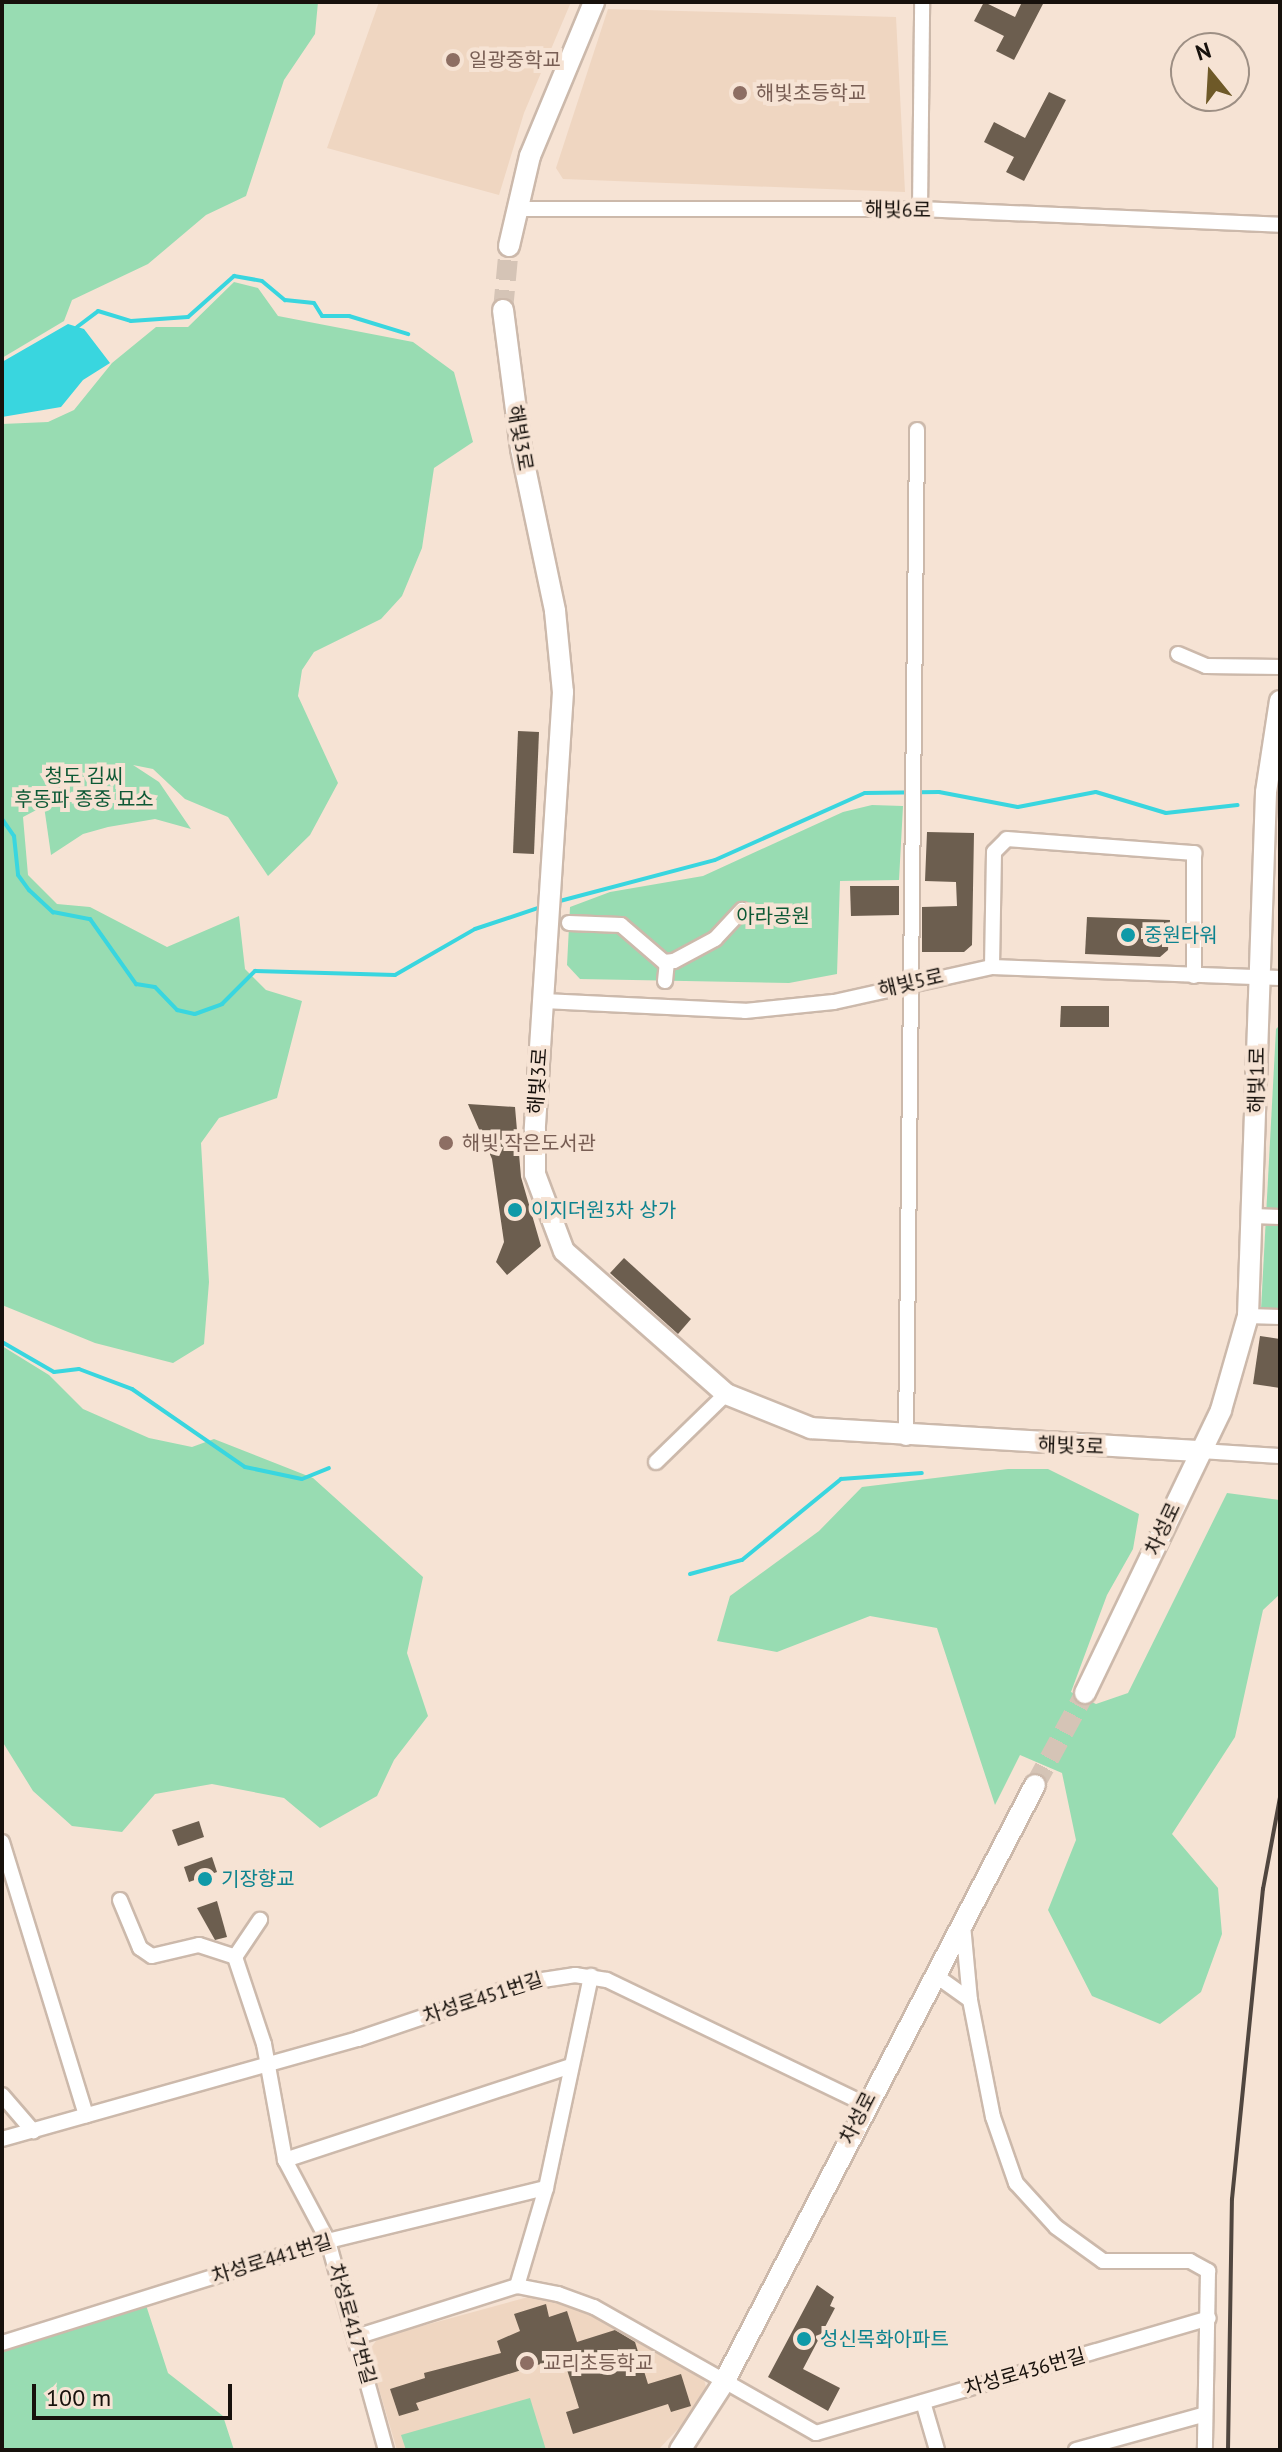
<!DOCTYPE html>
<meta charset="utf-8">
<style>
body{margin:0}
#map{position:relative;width:1282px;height:2452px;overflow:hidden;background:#f6e3d4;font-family:"PT Sans","Noto Sans KR",sans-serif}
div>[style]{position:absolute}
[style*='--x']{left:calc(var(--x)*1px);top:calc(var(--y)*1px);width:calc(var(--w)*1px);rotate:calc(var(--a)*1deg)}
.built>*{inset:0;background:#efd6c1}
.green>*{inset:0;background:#98dcb2}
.water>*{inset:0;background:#39d6df}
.stream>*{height:4px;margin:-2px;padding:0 2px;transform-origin:2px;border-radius:2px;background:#39d6df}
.building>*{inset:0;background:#6c5e4f}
.secondary-tunnel>*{height:20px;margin-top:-10px;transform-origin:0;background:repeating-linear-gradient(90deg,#d5c4b6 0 20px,transparent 0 30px)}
.roads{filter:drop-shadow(2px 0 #ccb9ab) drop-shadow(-2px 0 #ccb9ab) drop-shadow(0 2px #ccb9ab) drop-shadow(0 -2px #ccb9ab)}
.street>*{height:14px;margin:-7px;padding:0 7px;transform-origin:7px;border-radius:7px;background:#fff}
.secondary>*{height:20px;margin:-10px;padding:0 10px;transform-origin:10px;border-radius:10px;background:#fff}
.rail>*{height:4px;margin:-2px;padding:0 2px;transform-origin:2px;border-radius:2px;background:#50463f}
.dots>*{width:22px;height:22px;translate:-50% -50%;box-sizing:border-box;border:4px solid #f6e3d4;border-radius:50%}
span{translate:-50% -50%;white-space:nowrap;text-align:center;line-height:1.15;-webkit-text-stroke:8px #f6e3d4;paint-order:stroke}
.education-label{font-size:20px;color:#785e54}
.left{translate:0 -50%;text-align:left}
.street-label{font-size:20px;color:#17110c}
.park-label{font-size:20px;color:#0d5935}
.culture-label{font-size:20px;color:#0d838f}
.frame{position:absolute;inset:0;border:4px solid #17110c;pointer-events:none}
.north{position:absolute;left:1170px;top:32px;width:80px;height:80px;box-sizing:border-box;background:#f6e3d4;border:2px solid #9d8f84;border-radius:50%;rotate:342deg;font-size:22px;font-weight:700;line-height:32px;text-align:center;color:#17110c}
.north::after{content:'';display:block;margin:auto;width:28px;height:36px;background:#6e5928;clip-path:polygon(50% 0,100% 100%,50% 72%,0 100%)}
.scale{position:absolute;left:32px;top:2384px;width:200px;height:36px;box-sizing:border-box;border:4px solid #17110c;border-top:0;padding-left:10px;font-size:24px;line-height:28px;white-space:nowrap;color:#17110c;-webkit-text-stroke:6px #f6e3d4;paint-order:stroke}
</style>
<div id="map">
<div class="built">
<div style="clip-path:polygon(379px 2px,571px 2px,524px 113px,499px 195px,327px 148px)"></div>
<div style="clip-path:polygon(608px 9px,896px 17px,905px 192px,563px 179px,556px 168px)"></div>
<div style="clip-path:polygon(528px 2297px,555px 2298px,587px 2310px,703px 2374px,707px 2392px,698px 2408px,658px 2450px,397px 2450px,368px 2352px,378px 2338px)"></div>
</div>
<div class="green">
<div style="clip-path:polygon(2px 2px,318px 2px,315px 34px,284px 80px,246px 196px,206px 215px,148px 264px,72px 300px,64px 321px,2px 358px)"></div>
<div style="clip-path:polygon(234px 282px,258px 288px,278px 316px,413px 342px,454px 372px,473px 442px,434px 468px,422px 548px,402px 596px,381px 619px,314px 652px,302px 670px,298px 696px,338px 783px,310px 835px,268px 876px,228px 817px,185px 799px,153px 769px,133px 765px,159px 782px,191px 829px,155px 819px,108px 827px,83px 834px,51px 855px,44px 806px,23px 817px,28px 875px,57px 904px,90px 907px,167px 947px,239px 916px,245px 969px,266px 990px,302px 1001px,277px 1098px,219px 1118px,201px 1143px,209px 1282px,204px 1344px,173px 1363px,95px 1343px,2px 1305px,2px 424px,48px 422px,74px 410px,112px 363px,156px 327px,188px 327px)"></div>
<div style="clip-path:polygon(872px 805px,903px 806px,899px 880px,840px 881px,837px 974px,789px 983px,580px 979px,567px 965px,570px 907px,610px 892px,703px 876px,843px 812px)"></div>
<div style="clip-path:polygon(1280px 1025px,1280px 1310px,1261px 1310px,1276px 1029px)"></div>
<div style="clip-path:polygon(2px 1346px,49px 1375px,83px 1409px,149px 1438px,192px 1447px,214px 1439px,313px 1478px,423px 1577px,407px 1653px,428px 1716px,394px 1760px,377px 1796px,320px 1828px,284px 1798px,212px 1784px,155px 1794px,122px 1832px,72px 1826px,33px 1791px,2px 1741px)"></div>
<div style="clip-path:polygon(1008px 1469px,1048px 1469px,1139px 1514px,1133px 1549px,1107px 1595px,1071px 1692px,1096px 1704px,1128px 1693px,1227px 1493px,1280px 1500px,1280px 1594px,1263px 1610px,1235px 1737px,1172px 1834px,1218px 1888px,1222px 1934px,1201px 1992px,1160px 2024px,1092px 1996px,1048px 1910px,1076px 1840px,1062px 1773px,1020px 1755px,995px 1805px,937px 1628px,870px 1616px,777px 1652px,717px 1641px,730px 1596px,819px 1531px,862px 1487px)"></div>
<div style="clip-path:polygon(146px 2305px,168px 2373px,223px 2416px,234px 2450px,2px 2450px,2px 2349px)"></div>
<div style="clip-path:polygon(530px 2398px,546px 2450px,406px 2450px,401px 2435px)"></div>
</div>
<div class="water">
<div style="clip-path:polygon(68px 324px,84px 329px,110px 363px,83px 380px,61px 407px,2px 417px,2px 362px)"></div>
</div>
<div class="stream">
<div style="--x:77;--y:327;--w:26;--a:-37"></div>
<div style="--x:98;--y:311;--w:34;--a:17"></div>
<div style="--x:131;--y:321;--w:57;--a:-4"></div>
<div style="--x:188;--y:317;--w:62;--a:-41.7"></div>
<div style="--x:234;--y:276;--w:28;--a:10"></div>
<div style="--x:262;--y:281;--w:30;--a:40"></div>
<div style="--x:285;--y:300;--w:29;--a:6"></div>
<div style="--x:314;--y:303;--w:15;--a:58"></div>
<div style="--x:322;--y:316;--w:27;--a:0"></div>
<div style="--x:349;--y:316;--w:62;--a:17"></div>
<div style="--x:2;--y:819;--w:21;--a:55"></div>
<div style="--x:14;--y:836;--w:39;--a:84"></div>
<div style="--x:18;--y:875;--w:19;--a:54"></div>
<div style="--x:29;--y:890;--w:33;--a:43"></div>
<div style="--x:53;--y:912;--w:38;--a:11"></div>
<div style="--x:90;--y:919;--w:80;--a:54.7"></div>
<div style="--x:136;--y:984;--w:19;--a:9"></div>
<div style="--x:155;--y:987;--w:32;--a:46"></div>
<div style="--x:177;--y:1010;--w:18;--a:13"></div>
<div style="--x:195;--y:1014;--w:29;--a:-20"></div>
<div style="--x:222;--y:1004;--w:47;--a:-45"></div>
<div style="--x:255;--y:971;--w:140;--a:1.6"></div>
<div style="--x:395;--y:975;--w:92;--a:-29.9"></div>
<div style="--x:475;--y:929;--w:73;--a:-18.4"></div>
<div style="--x:556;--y:902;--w:164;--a:-14.8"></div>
<div style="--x:715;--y:860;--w:164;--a:-24.1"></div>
<div style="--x:865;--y:793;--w:74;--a:-0.8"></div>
<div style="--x:939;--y:792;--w:80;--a:10.8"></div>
<div style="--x:1018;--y:807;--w:79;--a:-10.9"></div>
<div style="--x:1096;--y:792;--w:73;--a:16.7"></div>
<div style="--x:1166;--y:813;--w:72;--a:-6.3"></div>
<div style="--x:2;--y:1342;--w:60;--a:30"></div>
<div style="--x:54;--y:1372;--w:25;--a:-7"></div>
<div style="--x:79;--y:1369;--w:57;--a:20.7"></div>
<div style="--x:132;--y:1389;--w:137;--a:34.6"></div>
<div style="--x:245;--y:1467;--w:58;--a:11.9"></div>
<div style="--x:302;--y:1479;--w:29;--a:-22"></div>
<div style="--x:690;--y:1574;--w:54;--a:-15.1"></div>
<div style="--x:742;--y:1560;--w:128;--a:-39.3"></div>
<div style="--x:841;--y:1479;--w:81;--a:-4.2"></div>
</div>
<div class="building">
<div style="clip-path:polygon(984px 2px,1015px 17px,1022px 2px,1044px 2px,1014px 60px,996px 51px,1004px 36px,974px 21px)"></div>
<div style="clip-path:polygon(1049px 92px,1066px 100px,1024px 181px,1006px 172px,1014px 157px,984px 142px,994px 122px,1025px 138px)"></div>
<div style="clip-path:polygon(518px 731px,539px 732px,534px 854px,513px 853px)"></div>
<div style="clip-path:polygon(927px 832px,974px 833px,972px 945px,964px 952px,922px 952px,922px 907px,957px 906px,956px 882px,925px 881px)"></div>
<div style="clip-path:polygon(850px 886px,899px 886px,899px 915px,851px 916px)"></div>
<div style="clip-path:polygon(1087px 917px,1170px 920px,1168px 950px,1160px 957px,1085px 954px)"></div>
<div style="clip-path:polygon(1061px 1006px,1109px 1006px,1109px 1027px,1060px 1027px)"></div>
<div style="clip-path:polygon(468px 1104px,515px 1107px,521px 1177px,541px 1246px,507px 1275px,496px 1262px,504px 1242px,492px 1159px)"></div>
<div style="clip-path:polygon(624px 1258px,691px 1319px,678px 1334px,610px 1273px)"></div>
<div style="clip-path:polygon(1260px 1336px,1280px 1339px,1280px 1388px,1253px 1384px)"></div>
<div style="clip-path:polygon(199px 1821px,204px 1837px,178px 1846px,172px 1830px)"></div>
<div style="clip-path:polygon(212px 1857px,217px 1872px,189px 1882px,184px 1867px)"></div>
<div style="clip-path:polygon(217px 1901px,227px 1937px,215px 1940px,197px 1908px)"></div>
<div style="clip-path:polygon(817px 2285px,834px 2297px,830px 2306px,835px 2308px,803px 2369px,840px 2388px,828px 2411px,768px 2377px)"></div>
<div style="clip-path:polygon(546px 2304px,549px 2317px,567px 2311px,577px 2342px,615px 2330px,635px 2342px,648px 2384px,681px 2374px,691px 2406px,671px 2412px,668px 2404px,573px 2434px,566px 2412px,579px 2408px,563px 2357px,416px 2403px,419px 2410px,399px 2416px,390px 2389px,425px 2378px,424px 2373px,501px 2353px,497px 2341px,520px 2331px,514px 2314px)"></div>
</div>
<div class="secondary-tunnel">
<div style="--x:503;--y:310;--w:64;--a:-84.6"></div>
<div style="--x:1035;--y:1785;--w:105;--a:-61.5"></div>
</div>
<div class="roads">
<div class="street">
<div style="--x:516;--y:209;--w:404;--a:0"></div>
<div style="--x:920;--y:209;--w:360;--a:2.5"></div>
<div style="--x:920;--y:209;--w:207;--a:-89.4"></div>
<div style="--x:1178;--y:654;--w:30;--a:23"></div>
<div style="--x:1206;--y:666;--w:74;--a:0.8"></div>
<div style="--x:569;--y:923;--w:52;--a:2.2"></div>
<div style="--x:621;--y:925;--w:57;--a:40.7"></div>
<div style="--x:664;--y:962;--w:10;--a:-6"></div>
<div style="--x:674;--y:961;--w:47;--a:-28.2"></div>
<div style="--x:715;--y:939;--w:40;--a:-47"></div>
<div style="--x:992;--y:967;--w:115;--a:-89"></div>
<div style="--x:994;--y:852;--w:18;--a:-45"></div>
<div style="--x:1007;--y:839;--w:188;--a:4.3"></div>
<div style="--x:1194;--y:853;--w:123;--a:90"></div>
<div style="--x:665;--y:981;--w:19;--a:-84"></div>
<div style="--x:544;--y:1001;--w:201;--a:2.8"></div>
<div style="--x:745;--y:1011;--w:89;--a:-5.8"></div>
<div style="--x:834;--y:1002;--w:162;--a:-12.5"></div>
<div style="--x:992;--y:967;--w:288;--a:2.2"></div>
<div style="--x:1253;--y:1216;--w:27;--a:2"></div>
<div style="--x:1248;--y:1316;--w:32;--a:2"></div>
<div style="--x:906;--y:1438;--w:1008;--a:-89.37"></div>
<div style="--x:1200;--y:1451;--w:80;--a:3.6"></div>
<div style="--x:656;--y:1462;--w:98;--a:-44.2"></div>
<div style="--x:2;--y:1842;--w:286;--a:72.9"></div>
<div style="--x:120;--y:1900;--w:52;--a:67.4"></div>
<div style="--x:140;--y:1948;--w:14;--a:34"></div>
<div style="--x:152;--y:1956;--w:48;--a:-13.2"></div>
<div style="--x:199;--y:1945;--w:38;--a:18"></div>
<div style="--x:963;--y:1925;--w:75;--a:84.7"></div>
<div style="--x:235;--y:1957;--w:92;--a:71.6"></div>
<div style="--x:264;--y:2044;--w:118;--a:79.7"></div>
<div style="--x:285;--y:2160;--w:92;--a:62"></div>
<div style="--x:328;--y:2241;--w:217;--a:74.5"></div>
<div style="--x:235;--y:1957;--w:45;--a:-56"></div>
<div style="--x:935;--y:1975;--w:43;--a:35.5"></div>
<div style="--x:970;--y:2000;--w:119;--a:78.9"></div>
<div style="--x:993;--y:2117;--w:70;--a:70.8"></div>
<div style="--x:1016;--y:2183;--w:59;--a:47.7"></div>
<div style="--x:1056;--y:2227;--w:58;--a:35.9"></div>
<div style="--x:1103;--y:2261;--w:87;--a:0"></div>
<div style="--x:1190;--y:2261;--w:21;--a:29"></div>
<div style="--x:1208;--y:2271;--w:179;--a:91"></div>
<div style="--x:2;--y:2095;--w:48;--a:49.3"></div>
<div style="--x:2;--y:2139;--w:370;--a:-15.7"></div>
<div style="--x:358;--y:2039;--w:174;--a:-18.7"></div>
<div style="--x:523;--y:1983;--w:53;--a:-8.7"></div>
<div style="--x:575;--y:1975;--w:32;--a:9"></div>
<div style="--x:607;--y:1980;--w:286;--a:25.7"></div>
<div style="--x:285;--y:2160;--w:301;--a:-18.2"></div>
<div style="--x:517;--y:2286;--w:102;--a:-73.5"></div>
<div style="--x:546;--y:2188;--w:217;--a:-78"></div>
<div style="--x:356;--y:2337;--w:169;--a:-17.6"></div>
<div style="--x:517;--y:2286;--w:42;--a:11"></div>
<div style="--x:558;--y:2294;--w:38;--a:20"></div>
<div style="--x:594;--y:2307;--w:255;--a:29.6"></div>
<div style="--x:816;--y:2433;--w:409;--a:-16.3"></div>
<div style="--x:2;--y:2343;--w:342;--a:-17.4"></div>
<div style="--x:328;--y:2241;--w:224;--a:-13.7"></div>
<div style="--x:923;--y:2402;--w:50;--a:73.7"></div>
<div style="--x:1076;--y:2450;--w:131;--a:-15.5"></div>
</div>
<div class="secondary">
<div style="--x:509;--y:246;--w:92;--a:-76.9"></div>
<div style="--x:530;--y:156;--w:167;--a:-67.4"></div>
<div style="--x:503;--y:310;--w:140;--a:82.6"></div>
<div style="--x:521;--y:449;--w:166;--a:78.1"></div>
<div style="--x:555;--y:611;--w:81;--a:84.4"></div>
<div style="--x:563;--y:692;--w:439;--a:93.7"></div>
<div style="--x:535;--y:1130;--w:44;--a:90"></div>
<div style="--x:535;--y:1174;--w:82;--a:69.4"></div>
<div style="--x:564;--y:1251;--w:216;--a:41.4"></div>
<div style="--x:726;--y:1394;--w:92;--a:21.8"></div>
<div style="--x:811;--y:1428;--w:390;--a:3.4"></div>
<div style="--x:1085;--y:1693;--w:314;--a:-64.3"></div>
<div style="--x:1221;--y:1410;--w:98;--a:-74"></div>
<div style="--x:1248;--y:1316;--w:524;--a:-88.03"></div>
<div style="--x:1266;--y:792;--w:92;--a:-81.3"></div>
<div style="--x:680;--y:2450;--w:81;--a:-57.1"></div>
<div style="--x:724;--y:2382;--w:673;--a:-62.48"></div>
</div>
</div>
<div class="rail">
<div style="--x:1228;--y:2450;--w:251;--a:-89.1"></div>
<div style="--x:1232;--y:2199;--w:312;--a:-84.3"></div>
<div style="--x:1263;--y:1889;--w:94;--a:-79.5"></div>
</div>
<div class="dots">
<div style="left:453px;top:60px;background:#8d6e63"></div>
<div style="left:740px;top:93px;background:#8d6e63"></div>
<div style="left:1128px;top:935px;background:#0f9aa8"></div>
<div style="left:446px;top:1143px;background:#8d6e63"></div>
<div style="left:515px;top:1210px;background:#0f9aa8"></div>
<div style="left:205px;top:1879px;background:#0f9aa8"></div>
<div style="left:804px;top:2339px;background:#0f9aa8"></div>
<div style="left:527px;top:2363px;background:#8d6e63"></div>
</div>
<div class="education-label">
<span class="left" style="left:469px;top:60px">일광중학교</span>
<span class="left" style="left:756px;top:93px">해빛초등학교</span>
<span class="left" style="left:462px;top:1143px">해빛 작은도서관</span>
<span class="left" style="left:543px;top:2363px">교리초등학교</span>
</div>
<div class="street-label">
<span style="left:898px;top:210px;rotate:1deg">해빛6로</span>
<span style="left:520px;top:438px;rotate:80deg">해빛3로</span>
<span style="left:911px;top:983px;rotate:-13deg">해빛5로</span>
<span style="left:1257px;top:1080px;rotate:-89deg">해빛1로</span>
<span style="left:538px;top:1081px;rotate:-86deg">해빛3로</span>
<span style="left:1071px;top:1446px;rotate:2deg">해빛3로</span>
<span style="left:1163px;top:1529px;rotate:-65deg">차성로</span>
<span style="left:483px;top:1998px;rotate:-18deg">차성로451번길</span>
<span style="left:858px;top:2118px;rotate:-63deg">차성로</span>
<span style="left:272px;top:2259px;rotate:-17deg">차성로441번길</span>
<span style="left:352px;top:2324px;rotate:74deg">차성로417번길</span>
<span style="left:1025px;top:2372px;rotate:-16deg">차성로436번길</span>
</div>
<div class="park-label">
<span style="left:84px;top:788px">청도 김씨<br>후동파 종중 묘소</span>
<span style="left:773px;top:916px">아라공원</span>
</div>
<div class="culture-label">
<span class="left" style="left:1144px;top:935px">중원타워</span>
<span class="left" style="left:531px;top:1210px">이지더원3차 상가</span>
<span class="left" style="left:221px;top:1879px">기장향교</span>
<span class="left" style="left:820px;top:2339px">성신목화아파트</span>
</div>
<div class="frame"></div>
<div class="north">N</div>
<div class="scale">100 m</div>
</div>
